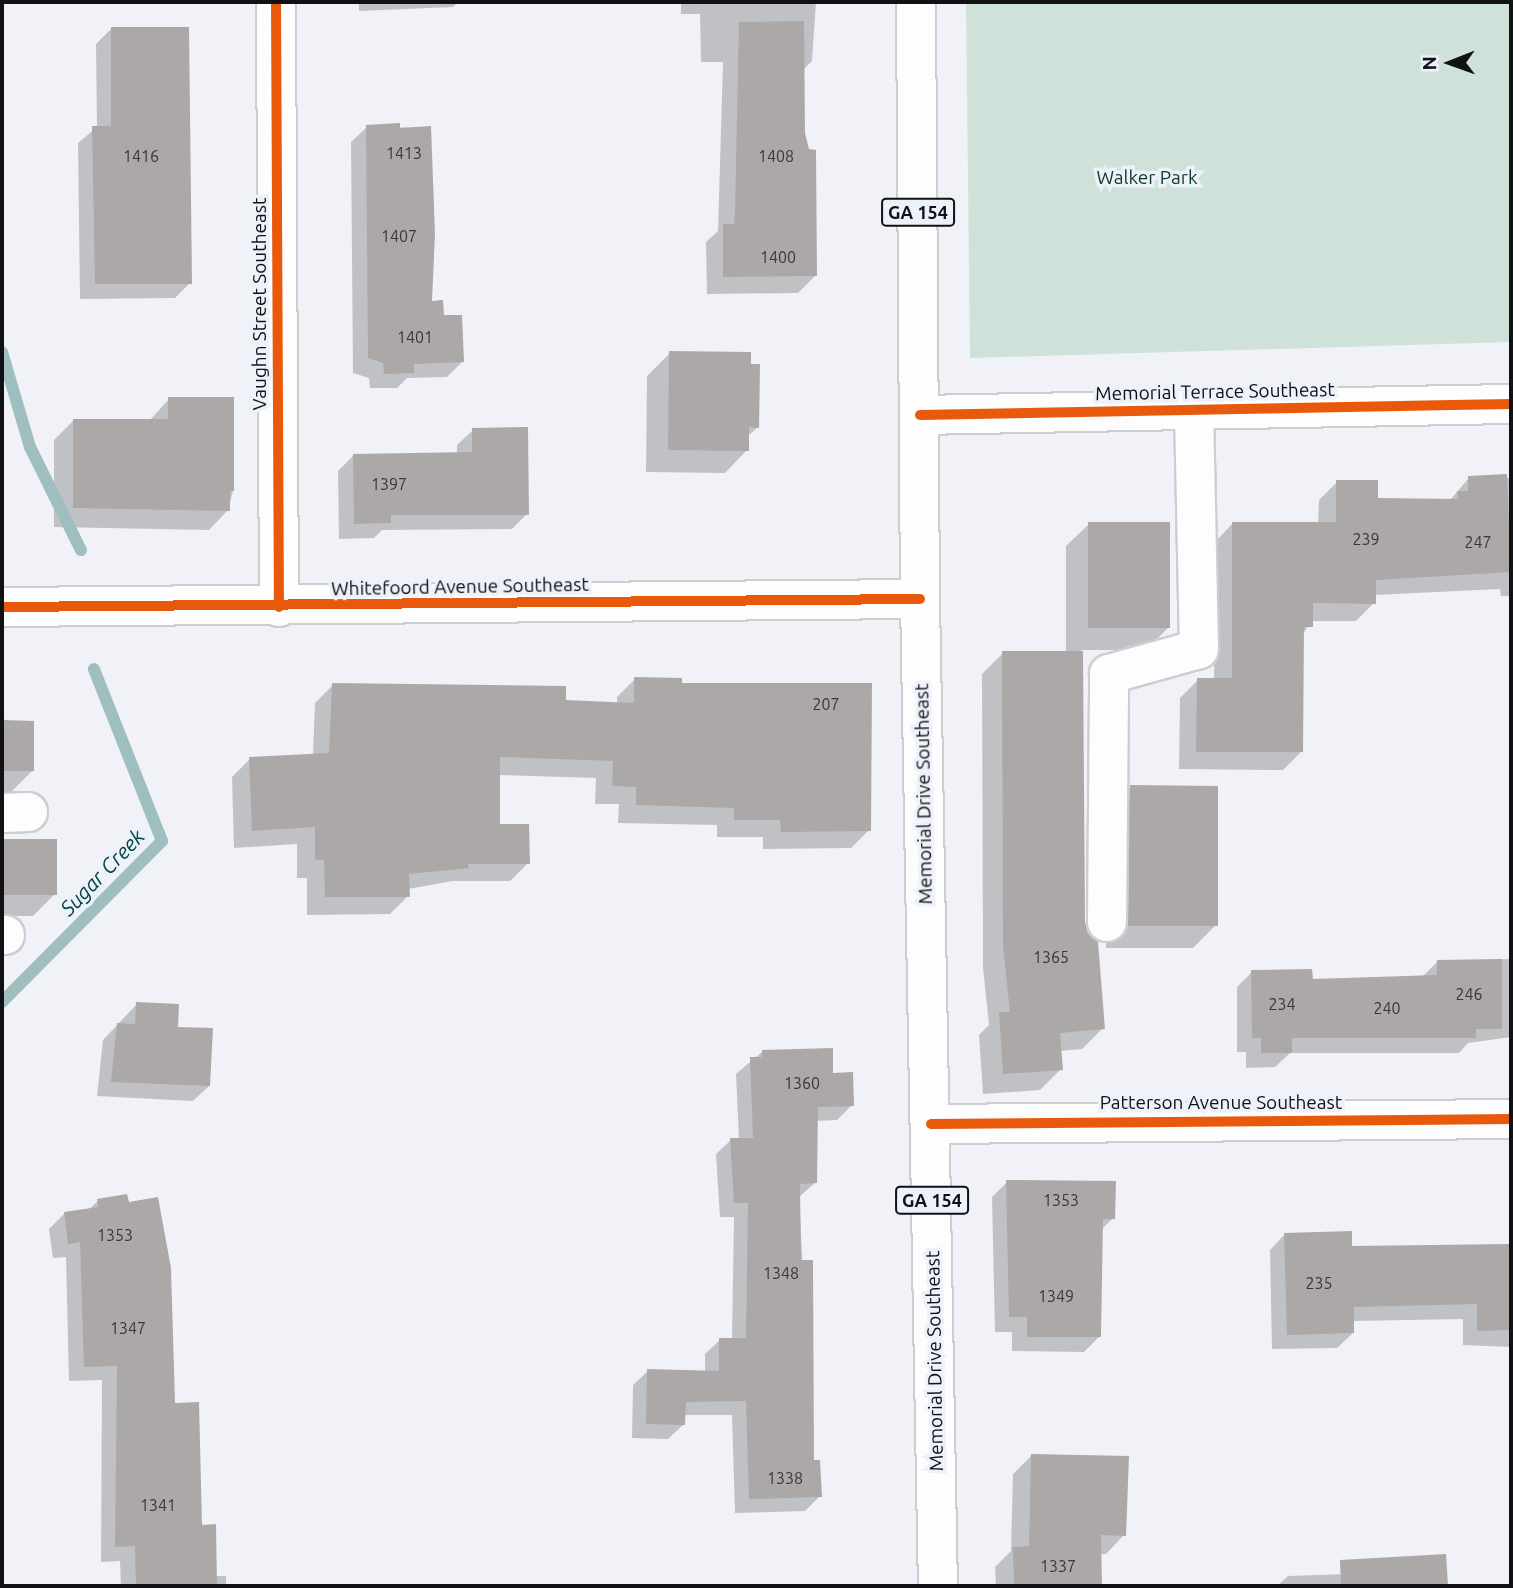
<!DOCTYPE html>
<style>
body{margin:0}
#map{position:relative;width:1513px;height:1588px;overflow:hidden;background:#f0f2f7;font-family:Ubuntu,sans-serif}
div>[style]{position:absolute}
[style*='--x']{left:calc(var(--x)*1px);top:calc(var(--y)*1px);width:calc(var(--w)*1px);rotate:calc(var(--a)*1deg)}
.green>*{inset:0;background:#cee2d9}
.shadow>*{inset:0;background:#0003}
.stream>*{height:12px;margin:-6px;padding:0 6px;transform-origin:6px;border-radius:6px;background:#9fbebf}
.building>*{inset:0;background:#aca8a7}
.roads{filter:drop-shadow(2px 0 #ccced2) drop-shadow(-2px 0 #ccced2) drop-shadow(0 2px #ccced2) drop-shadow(0 -2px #ccced2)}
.minor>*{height:38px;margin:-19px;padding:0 19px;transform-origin:19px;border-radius:19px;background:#fdfdfe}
.major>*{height:38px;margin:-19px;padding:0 19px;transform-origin:19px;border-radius:19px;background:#fdfdfe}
.cycleway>*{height:10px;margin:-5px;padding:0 5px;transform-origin:5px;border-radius:5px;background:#e8590c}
span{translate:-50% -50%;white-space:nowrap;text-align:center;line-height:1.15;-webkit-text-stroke:7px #edf1fa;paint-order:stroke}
.number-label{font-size:16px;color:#373739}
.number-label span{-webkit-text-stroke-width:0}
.shield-label span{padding:2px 5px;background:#edf1fa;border:2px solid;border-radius:5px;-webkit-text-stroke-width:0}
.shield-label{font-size:18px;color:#101114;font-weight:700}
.park-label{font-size:19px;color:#0e3a26}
.street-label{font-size:19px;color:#101114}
.water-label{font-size:21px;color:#004445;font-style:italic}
.frame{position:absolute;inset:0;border:4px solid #101114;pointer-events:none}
.north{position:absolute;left:1415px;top:28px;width:70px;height:70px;-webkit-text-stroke:5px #edf1fa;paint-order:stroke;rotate:269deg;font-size:19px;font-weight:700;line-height:28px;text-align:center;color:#101114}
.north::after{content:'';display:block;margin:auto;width:24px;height:32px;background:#101114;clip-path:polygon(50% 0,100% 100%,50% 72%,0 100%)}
</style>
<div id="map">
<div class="green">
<div style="clip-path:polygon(966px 2px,1511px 2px,1511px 342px,970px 358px)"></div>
</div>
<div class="shadow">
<div style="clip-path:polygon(350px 2px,459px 2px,453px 7px,359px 11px,359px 4px)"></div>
<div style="clip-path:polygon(681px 2px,816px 2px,812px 61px,804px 69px,804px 133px,815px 276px,798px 293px,707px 294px,706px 242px,718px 231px,723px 62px,701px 62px,700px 14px,681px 14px)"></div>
<div style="clip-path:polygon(111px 29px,190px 283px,175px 298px,80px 299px,78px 143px,97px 127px,96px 44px)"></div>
<div style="clip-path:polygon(367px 127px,429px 128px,430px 303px,442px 317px,462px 362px,447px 377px,407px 378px,397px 388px,370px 388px,369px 378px,353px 373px,351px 142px)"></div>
<div style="clip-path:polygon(670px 353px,758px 427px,747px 437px,747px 450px,725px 473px,646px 472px,647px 376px)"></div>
<div style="clip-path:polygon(169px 399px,233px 491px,228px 510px,209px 530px,54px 527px,54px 440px,73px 421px,149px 421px)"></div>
<div style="clip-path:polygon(473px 430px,527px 514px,512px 529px,382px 530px,374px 538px,339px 539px,338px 471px,353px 456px,457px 454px,457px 445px)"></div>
<div style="clip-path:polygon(1469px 478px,1511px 478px,1511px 596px,1501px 596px,1500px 589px,1374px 595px,1374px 603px,1356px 621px,1311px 621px,1302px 636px,1301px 752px,1283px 770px,1179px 769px,1180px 698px,1198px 680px,1214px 680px,1215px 542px,1233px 523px,1318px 524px,1319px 500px,1337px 482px,1376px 500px,1450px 500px)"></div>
<div style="clip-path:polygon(1089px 524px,1168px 628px,1146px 650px,1081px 650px,1083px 922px,1103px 1028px,1082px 1049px,1060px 1051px,1061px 1069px,1040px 1090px,983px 1094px,979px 1035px,989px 1025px,983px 967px,982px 674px,1003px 653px,1066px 653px,1066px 546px)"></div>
<div style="clip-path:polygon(635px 679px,680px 685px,869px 830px,851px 848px,763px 849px,763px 837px,717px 837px,717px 825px,618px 823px,619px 804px,595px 804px,596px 778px,498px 775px,498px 826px,528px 863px,510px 881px,453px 881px,408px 889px,408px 896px,390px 914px,307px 915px,307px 878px,297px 878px,297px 844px,234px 848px,232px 777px,250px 759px,313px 755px,315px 703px,333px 685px,617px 704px,617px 697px)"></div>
<div style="clip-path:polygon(2px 715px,33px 770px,10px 793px,2px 793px)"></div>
<div style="clip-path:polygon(1131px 787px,1216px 925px,1193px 948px,1106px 948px,1108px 810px)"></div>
<div style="clip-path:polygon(2px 841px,55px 841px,56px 893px,33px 916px,2px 916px)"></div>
<div style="clip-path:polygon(1511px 959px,1511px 1037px,1468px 1043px,1459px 1053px,1290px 1053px,1275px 1067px,1246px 1068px,1246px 1052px,1237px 1052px,1237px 987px,1252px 972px,1311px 980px,1421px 978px,1437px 962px)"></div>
<div style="clip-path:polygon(137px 1004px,176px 1028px,209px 1086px,193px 1101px,97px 1096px,103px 1040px)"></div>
<div style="clip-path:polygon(762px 1052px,831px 1074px,852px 1105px,837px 1120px,816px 1121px,815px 1183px,799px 1197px,813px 1462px,820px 1496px,805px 1511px,735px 1513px,732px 1415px,683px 1415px,683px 1425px,668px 1439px,632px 1438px,633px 1385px,648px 1371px,705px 1372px,705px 1354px,720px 1340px,732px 1339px,734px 1217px,720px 1217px,716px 1154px,731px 1140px,739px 1140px,736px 1074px)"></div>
<div style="clip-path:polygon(1007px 1182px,1113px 1218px,1101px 1230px,1099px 1337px,1084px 1352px,1012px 1351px,1012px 1332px,995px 1332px,992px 1197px)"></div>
<div style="clip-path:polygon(98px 1201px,173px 1404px,215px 1576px,226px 1576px,226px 1586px,121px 1586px,120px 1561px,101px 1562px,102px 1380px,69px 1381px,66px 1257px,53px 1258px,49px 1229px,64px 1214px,88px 1210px)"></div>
<div style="clip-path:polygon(1285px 1234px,1351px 1248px,1511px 1246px,1511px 1347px,1463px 1345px,1463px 1319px,1352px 1321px,1353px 1333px,1337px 1348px,1272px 1349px,1270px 1250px)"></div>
<div style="clip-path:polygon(1032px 1455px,1124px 1535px,1106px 1554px,1100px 1554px,1100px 1586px,996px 1586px,995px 1567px,1011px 1551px,1013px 1474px)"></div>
<div style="clip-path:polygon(1444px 1556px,1446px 1586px,1277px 1586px,1288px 1576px,1379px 1573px)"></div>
</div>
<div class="stream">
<div style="--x:2;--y:352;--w:99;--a:73.6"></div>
<div style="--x:30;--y:447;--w:115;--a:63.7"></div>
<div style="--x:2;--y:1002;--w:227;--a:-45.2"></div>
<div style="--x:162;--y:841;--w:185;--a:-111.6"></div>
</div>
<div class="building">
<div style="clip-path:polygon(804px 21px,805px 133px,809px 149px,816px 150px,817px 276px,723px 277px,723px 224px,734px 224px,735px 212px,739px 22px)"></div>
<div style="clip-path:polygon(111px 27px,189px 27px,192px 284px,95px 284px,92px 126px,111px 126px)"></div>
<div style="clip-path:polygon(400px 123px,400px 128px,431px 126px,435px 234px,432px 301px,443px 300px,444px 315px,462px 315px,464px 362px,414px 364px,414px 373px,384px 374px,383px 363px,368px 358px,366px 125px)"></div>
<div style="clip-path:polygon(669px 351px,751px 352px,751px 364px,760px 364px,759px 428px,749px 427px,749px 451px,668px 450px)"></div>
<div style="clip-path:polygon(168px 397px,234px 397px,234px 491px,230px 491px,230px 511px,73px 508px,73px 419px,168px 419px)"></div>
<div style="clip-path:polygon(528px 427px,529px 515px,391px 515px,391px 523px,354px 524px,353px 454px,472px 452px,472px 428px)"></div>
<div style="clip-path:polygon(1507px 474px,1511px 572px,1376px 580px,1376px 604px,1313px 603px,1313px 627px,1304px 627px,1303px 752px,1196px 752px,1197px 678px,1232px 678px,1232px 522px,1336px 522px,1336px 480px,1378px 480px,1378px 498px,1458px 499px,1457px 491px,1468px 491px,1468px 476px)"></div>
<div style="clip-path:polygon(1088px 522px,1170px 522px,1170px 628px,1088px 628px)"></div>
<div style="clip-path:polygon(1002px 651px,1083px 651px,1085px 922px,1088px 933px,1098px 942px,1105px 1029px,1060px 1033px,1063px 1070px,1003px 1074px,999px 1012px,1010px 1012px,1003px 946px)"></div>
<div style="clip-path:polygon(634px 677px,682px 678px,682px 683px,872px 683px,871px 831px,781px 832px,780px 820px,734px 820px,734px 808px,636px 805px,636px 787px,612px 786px,613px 761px,500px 757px,500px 824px,529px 824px,530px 864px,468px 864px,469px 868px,409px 874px,410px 897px,325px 897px,324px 860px,315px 860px,315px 827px,252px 831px,249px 757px,329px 753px,332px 683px,566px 686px,566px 700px,634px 703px)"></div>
<div style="clip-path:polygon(2px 720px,34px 721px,34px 771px,2px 771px)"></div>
<div style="clip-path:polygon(1130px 785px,1218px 786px,1218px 926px,1128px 926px)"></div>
<div style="clip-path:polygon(2px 839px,57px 839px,57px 895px,2px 895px)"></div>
<div style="clip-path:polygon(1502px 959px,1502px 1029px,1476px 1029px,1476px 1038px,1292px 1038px,1292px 1053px,1261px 1053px,1261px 1038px,1252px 1038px,1251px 970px,1312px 969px,1313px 979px,1437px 975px,1437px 960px)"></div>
<div style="clip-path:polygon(136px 1002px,179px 1004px,178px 1027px,213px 1028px,210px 1086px,111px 1082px,117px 1023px,135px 1024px)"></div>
<div style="clip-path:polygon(833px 1048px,833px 1073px,853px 1072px,854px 1106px,818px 1107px,817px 1183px,800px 1184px,801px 1260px,813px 1260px,814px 1460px,820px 1460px,822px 1497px,749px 1499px,746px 1401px,686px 1402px,685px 1425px,646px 1424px,647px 1369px,719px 1371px,719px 1338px,746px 1338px,748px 1203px,734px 1203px,730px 1138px,753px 1138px,750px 1057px,762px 1057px,762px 1050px)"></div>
<div style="clip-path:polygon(1006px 1180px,1116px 1181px,1115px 1219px,1103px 1219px,1101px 1337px,1027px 1337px,1027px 1317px,1009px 1317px)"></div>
<div style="clip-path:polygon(127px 1194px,129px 1202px,158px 1197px,171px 1268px,175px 1403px,199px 1402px,202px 1525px,216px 1524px,217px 1586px,136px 1586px,135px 1546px,115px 1547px,117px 1366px,84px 1367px,80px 1242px,68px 1244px,64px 1212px,98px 1207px,97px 1199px)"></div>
<div style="clip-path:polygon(1352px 1231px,1352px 1246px,1511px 1244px,1511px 1330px,1477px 1331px,1477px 1304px,1354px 1307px,1354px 1333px,1287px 1335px,1284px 1233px)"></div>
<div style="clip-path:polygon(1031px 1454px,1129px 1456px,1126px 1536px,1101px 1535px,1102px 1586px,1014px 1586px,1013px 1547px,1029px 1546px)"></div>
<div style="clip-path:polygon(1446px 1554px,1448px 1586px,1341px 1586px,1340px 1560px)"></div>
</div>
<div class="roads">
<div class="minor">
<div style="--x:276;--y:2;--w:605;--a:89.72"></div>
<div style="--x:920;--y:415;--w:591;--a:-1.07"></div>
<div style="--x:2;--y:607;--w:918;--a:-0.5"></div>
<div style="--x:2;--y:813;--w:26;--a:-2"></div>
<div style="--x:1107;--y:922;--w:248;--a:-89.5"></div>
<div style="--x:1109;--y:674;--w:93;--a:-15.5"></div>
<div style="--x:1199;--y:649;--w:239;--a:-91.2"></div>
<div style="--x:2;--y:935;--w:3;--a:0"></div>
<div style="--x:931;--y:1124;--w:580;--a:-0.49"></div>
</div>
<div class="major">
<div style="--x:916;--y:2;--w:597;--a:89.62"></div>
<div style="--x:920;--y:599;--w:987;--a:88.96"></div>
</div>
</div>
<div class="cycleway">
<div style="--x:276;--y:2;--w:605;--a:89.72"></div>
<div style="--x:920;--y:415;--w:591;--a:-1.07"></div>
<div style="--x:2;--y:607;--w:918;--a:-0.5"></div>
<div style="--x:931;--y:1124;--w:580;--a:-0.49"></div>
</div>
<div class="number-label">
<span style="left:404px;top:153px">1413</span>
<span style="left:141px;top:156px">1416</span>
<span style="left:776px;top:156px">1408</span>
<span style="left:399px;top:236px">1407</span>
<span style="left:778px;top:257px">1400</span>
<span style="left:415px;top:337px">1401</span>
<span style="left:389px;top:484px">1397</span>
<span style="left:1366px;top:539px">239</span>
<span style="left:1478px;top:542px">247</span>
<span style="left:826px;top:704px">207</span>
<span style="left:1051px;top:957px">1365</span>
<span style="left:1469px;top:994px">246</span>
<span style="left:1282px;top:1004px">234</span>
<span style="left:1387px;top:1008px">240</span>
<span style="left:802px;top:1083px">1360</span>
<span style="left:1061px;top:1200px">1353</span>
<span style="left:115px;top:1235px">1353</span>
<span style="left:781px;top:1273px">1348</span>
<span style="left:1319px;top:1283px">235</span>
<span style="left:1056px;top:1296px">1349</span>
<span style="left:128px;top:1328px">1347</span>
<span style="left:785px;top:1478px">1338</span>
<span style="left:158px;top:1505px">1341</span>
<span style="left:1058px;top:1566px">1337</span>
</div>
<div class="shield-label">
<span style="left:918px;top:212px">GA 154</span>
<span style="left:932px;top:1200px">GA 154</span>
</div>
<div class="park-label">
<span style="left:1147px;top:178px">Walker Park</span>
</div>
<div class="street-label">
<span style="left:260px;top:304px;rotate:-90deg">Vaughn Street Southeast</span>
<span style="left:1215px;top:392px;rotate:-1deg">Memorial Terrace Southeast</span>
<span style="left:460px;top:587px;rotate:-1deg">Whitefoord Avenue Southeast</span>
<span style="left:924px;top:794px;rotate:-91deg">Memorial Drive Southeast</span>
<span style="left:1221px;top:1103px">Patterson Avenue Southeast</span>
<span style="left:935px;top:1361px;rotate:-91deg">Memorial Drive Southeast</span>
</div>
<div class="water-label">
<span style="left:102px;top:872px;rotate:-46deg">Sugar Creek</span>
</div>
<div class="frame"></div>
<div class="north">N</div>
</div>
